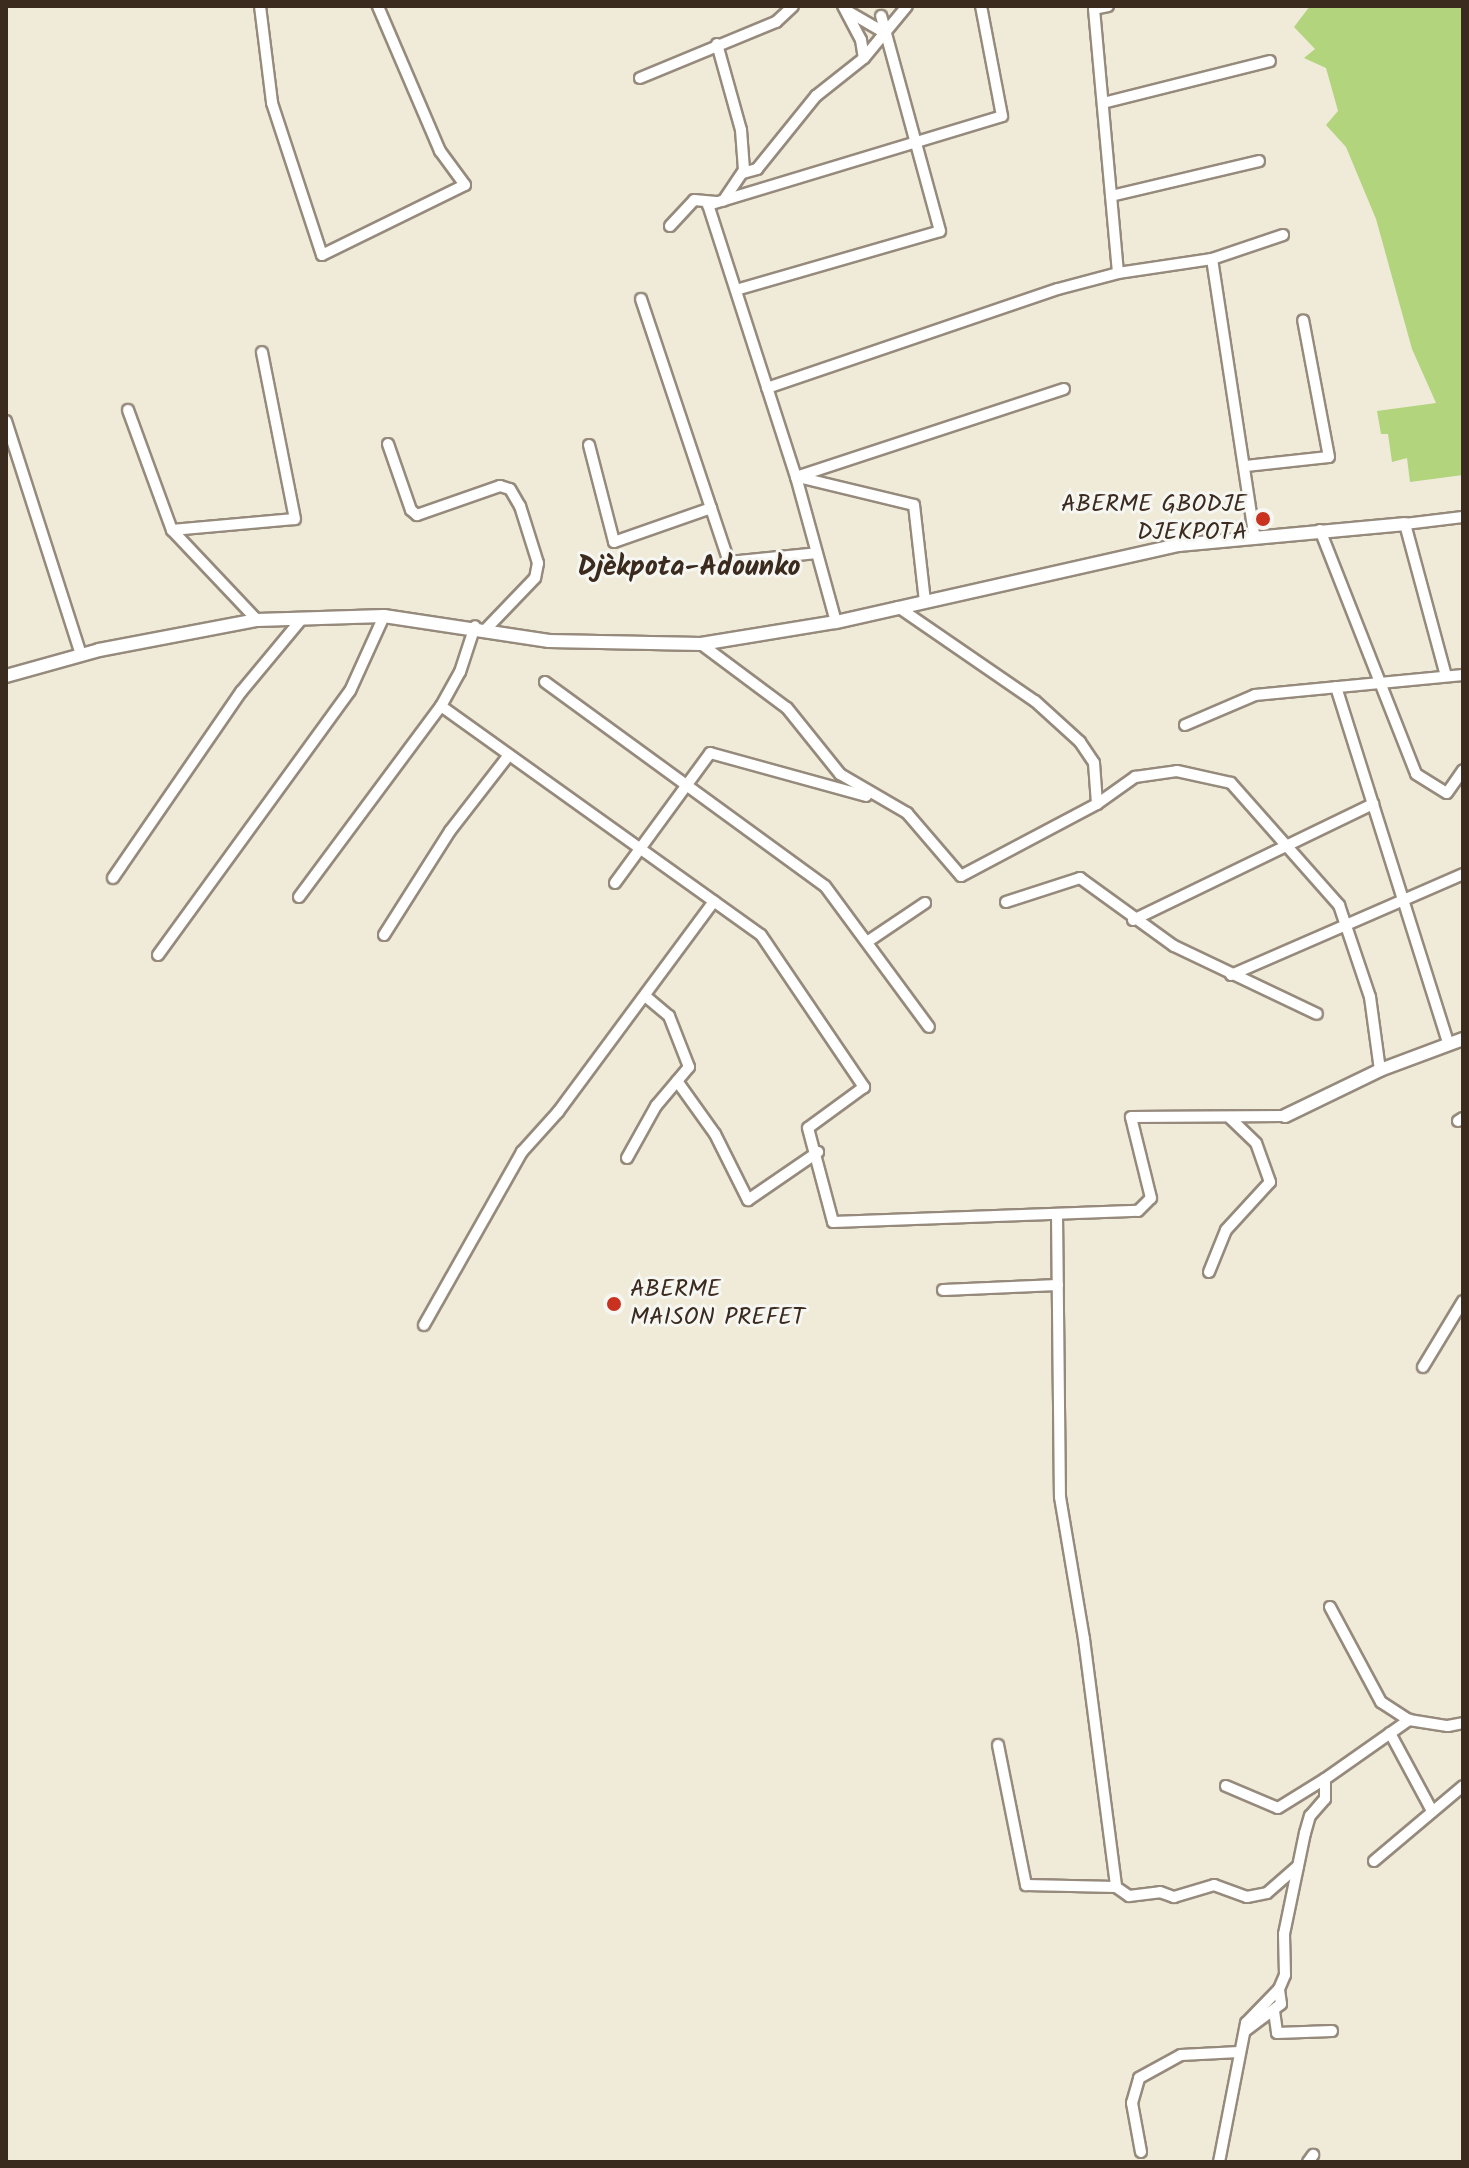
<!DOCTYPE html>
<meta charset="utf-8">
<style>
body{margin:0}
#map{position:relative;width:1469px;height:2168px;overflow:hidden;background:#f0ebd9;font-family:Kalam,sans-serif}
div>[style]{position:absolute}
[style*='--x']{left:calc(var(--x)*1px);top:calc(var(--y)*1px);width:calc(var(--w)*1px);rotate:calc(var(--a)*1deg)}
.green>*{inset:0;background:#b1d47c}
.roads{filter:drop-shadow(2px 0 #968a7c) drop-shadow(-2px 0 #968a7c) drop-shadow(0 2px #968a7c) drop-shadow(0 -2px #968a7c)}
.minor>*{height:10px;margin:-5px;padding:0 5px;transform-origin:5px;border-radius:5px;background:#fff}
.tertiary>*{height:12px;margin:-6px;padding:0 6px;transform-origin:6px;border-radius:6px;background:#fff}
.dots>*{width:22px;height:22px;translate:-50% -50%;box-sizing:border-box;border:4px solid #f6f6f2;border-radius:50%}
span{translate:-50% -50%;white-space:nowrap;text-align:center;line-height:1.15;-webkit-text-stroke:6px #f6f6f2;paint-order:stroke}
.poi-label{font-size:24px;color:#3b2a1e}
.right{translate:-100% -50%;text-align:right}
.left{translate:0 -50%;text-align:left}
.quarter-label{font-size:28px;color:#3b2a1e;font-weight:700}
.frame{position:absolute;inset:0;border:8px solid #3b2a1e;pointer-events:none}
</style>
<div id="map">
<div class="green">
<div style="clip-path:polygon(1310px 6px,1463px 6px,1463px 475px,1410px 482px,1407px 458px,1392px 462px,1388px 434px,1381px 434px,1377px 411px,1436px 403px,1412px 349px,1376px 219px,1346px 147px,1326px 125px,1338px 111px,1326px 68px,1304px 58px,1315px 49px,1294px 27px)"></div>
</div>
<div class="roads">
<div class="minor">
<div style="--x:260;--y:6;--w:98;--a:82.9"></div>
<div style="--x:272;--y:103;--w:160;--a:71.8"></div>
<div style="--x:322;--y:255;--w:159;--a:-26.1"></div>
<div style="--x:465;--y:185;--w:42;--a:-126.3"></div>
<div style="--x:440;--y:151;--w:158;--a:-113.2"></div>
<div style="--x:843;--y:6;--w:38;--a:62"></div>
<div style="--x:861;--y:40;--w:18;--a:81"></div>
<div style="--x:864;--y:58;--w:67;--a:-50.4"></div>
<div style="--x:1108;--y:6;--w:14;--a:168"></div>
<div style="--x:1094;--y:9;--w:265;--a:84.8"></div>
<div style="--x:849;--y:12;--w:42;--a:30.3"></div>
<div style="--x:717;--y:44;--w:89;--a:74.4"></div>
<div style="--x:741;--y:130;--w:40;--a:85.7"></div>
<div style="--x:744;--y:170;--w:37;--a:124"></div>
<div style="--x:640;--y:78;--w:147;--a:-22.4"></div>
<div style="--x:776;--y:22;--w:23;--a:-43"></div>
<div style="--x:1103;--y:103;--w:172;--a:-14.1"></div>
<div style="--x:743;--y:173;--w:15;--a:-16"></div>
<div style="--x:757;--y:169;--w:94;--a:-51.1"></div>
<div style="--x:816;--y:96;--w:61;--a:-38.4"></div>
<div style="--x:1111;--y:196;--w:152;--a:-13.3"></div>
<div style="--x:670;--y:226;--w:35;--a:-47"></div>
<div style="--x:694;--y:200;--w:22;--a:5"></div>
<div style="--x:1212;--y:259;--w:279;--a:81.3"></div>
<div style="--x:736;--y:290;--w:212;--a:-16.1"></div>
<div style="--x:940;--y:231;--w:223;--a:-105.3"></div>
<div style="--x:641;--y:299;--w:277;--a:71.5"></div>
<div style="--x:729;--y:562;--w:88;--a:-5.8"></div>
<div style="--x:767;--y:388;--w:307;--a:-18.8"></div>
<div style="--x:1058;--y:289;--w:62;--a:-14.9"></div>
<div style="--x:1118;--y:273;--w:95;--a:-8.5"></div>
<div style="--x:1212;--y:259;--w:75;--a:-18.7"></div>
<div style="--x:128;--y:410;--w:128;--a:69.9"></div>
<div style="--x:172;--y:530;--w:124;--a:46.6"></div>
<div style="--x:6;--y:421;--w:245;--a:72.2"></div>
<div style="--x:388;--y:444;--w:70;--a:70.8"></div>
<div style="--x:411;--y:510;--w:8;--a:40"></div>
<div style="--x:417;--y:515;--w:88;--a:-19.3"></div>
<div style="--x:500;--y:486;--w:10;--a:17"></div>
<div style="--x:510;--y:489;--w:20;--a:60"></div>
<div style="--x:520;--y:506;--w:60;--a:72.5"></div>
<div style="--x:538;--y:563;--w:15;--a:101"></div>
<div style="--x:535;--y:578;--w:69;--a:133.8"></div>
<div style="--x:589;--y:445;--w:100;--a:75.5"></div>
<div style="--x:614;--y:542;--w:103;--a:-19.3"></div>
<div style="--x:1246;--y:466;--w:83;--a:-6.2"></div>
<div style="--x:1329;--y:457;--w:139;--a:-100.7"></div>
<div style="--x:796;--y:477;--w:282;--a:-18.2"></div>
<div style="--x:798;--y:477;--w:119;--a:13.6"></div>
<div style="--x:914;--y:505;--w:97;--a:83.5"></div>
<div style="--x:172;--y:530;--w:123;--a:-5.1"></div>
<div style="--x:295;--y:519;--w:170;--a:-101.2"></div>
<div style="--x:1320;--y:530;--w:262;--a:68.5"></div>
<div style="--x:1416;--y:774;--w:36;--a:32"></div>
<div style="--x:1447;--y:793;--w:28;--a:-55"></div>
<div style="--x:898;--y:607;--w:166;--a:34.5"></div>
<div style="--x:1035;--y:701;--w:61;--a:42.3"></div>
<div style="--x:1080;--y:742;--w:25;--a:56"></div>
<div style="--x:1094;--y:763;--w:41;--a:85.8"></div>
<div style="--x:836;--y:622;--w:150;--a:-105.4"></div>
<div style="--x:796;--y:477;--w:286;--a:-107.9"></div>
<div style="--x:708;--y:205;--w:307;--a:-16.8"></div>
<div style="--x:1002;--y:116;--w:112;--a:-100.8"></div>
<div style="--x:701;--y:644;--w:107;--a:36.7"></div>
<div style="--x:787;--y:708;--w:85;--a:51.2"></div>
<div style="--x:840;--y:774;--w:78;--a:30.2"></div>
<div style="--x:907;--y:813;--w:83;--a:49.4"></div>
<div style="--x:961;--y:876;--w:154;--a:-27.9"></div>
<div style="--x:1097;--y:804;--w:47;--a:-35.4"></div>
<div style="--x:1135;--y:777;--w:42;--a:-8.1"></div>
<div style="--x:1177;--y:771;--w:55;--a:12.5"></div>
<div style="--x:1231;--y:783;--w:163;--a:48.5"></div>
<div style="--x:1339;--y:905;--w:97;--a:71.4"></div>
<div style="--x:1370;--y:997;--w:74;--a:82.2"></div>
<div style="--x:1446;--y:676;--w:157;--a:-105.1"></div>
<div style="--x:1405;--y:524;--w:58;--a:-6.9"></div>
<div style="--x:545;--y:682;--w:346;--a:36.1"></div>
<div style="--x:825;--y:886;--w:175;--a:53.6"></div>
<div style="--x:1336;--y:687;--w:375;--a:72.5"></div>
<div style="--x:441;--y:706;--w:393;--a:35.6"></div>
<div style="--x:761;--y:935;--w:184;--a:55.9"></div>
<div style="--x:864;--y:1087;--w:69;--a:143.8"></div>
<div style="--x:808;--y:1128;--w:97;--a:75.1"></div>
<div style="--x:833;--y:1222;--w:305;--a:-2.1"></div>
<div style="--x:1138;--y:1211;--w:18;--a:-45"></div>
<div style="--x:1151;--y:1198;--w:83;--a:-103.9"></div>
<div style="--x:1131;--y:1117;--w:154;--a:-0.4"></div>
<div style="--x:1185;--y:725;--w:76;--a:-23.2"></div>
<div style="--x:1255;--y:695;--w:209;--a:-5.5"></div>
<div style="--x:113;--y:878;--w:226;--a:-55.5"></div>
<div style="--x:241;--y:692;--w:92;--a:-50.3"></div>
<div style="--x:615;--y:883;--w:161;--a:-53.8"></div>
<div style="--x:710;--y:753;--w:162;--a:15.4"></div>
<div style="--x:299;--y:897;--w:238;--a:-53.4"></div>
<div style="--x:441;--y:706;--w:39;--a:-61"></div>
<div style="--x:460;--y:672;--w:48;--a:-71.9"></div>
<div style="--x:1006;--y:902;--w:78;--a:-18"></div>
<div style="--x:1080;--y:878;--w:116;--a:35.9"></div>
<div style="--x:1174;--y:946;--w:158;--a:25.4"></div>
<div style="--x:1133;--y:920;--w:267;--a:-25.8"></div>
<div style="--x:384;--y:935;--w:123;--a:-57.6"></div>
<div style="--x:450;--y:831;--w:96;--a:-52.2"></div>
<div style="--x:867;--y:942;--w:70;--a:-33.9"></div>
<div style="--x:158;--y:955;--w:326;--a:-54"></div>
<div style="--x:350;--y:691;--w:82;--a:-65.6"></div>
<div style="--x:1231;--y:975;--w:253;--a:-23.5"></div>
<div style="--x:677;--y:1081;--w:65;--a:54.4"></div>
<div style="--x:715;--y:1134;--w:74;--a:63.4"></div>
<div style="--x:748;--y:1200;--w:85;--a:-34.4"></div>
<div style="--x:1458;--y:1121;--w:6;--a:-31"></div>
<div style="--x:627;--y:1158;--w:60;--a:-60.9"></div>
<div style="--x:656;--y:1106;--w:51;--a:-49.8"></div>
<div style="--x:689;--y:1067;--w:55;--a:-111.4"></div>
<div style="--x:669;--y:1016;--w:31;--a:-140"></div>
<div style="--x:1057;--y:1214;--w:283;--a:89.4"></div>
<div style="--x:1060;--y:1497;--w:144;--a:80.4"></div>
<div style="--x:1084;--y:1639;--w:250;--a:82.6"></div>
<div style="--x:1209;--y:1272;--w:45;--a:-68"></div>
<div style="--x:1226;--y:1230;--w:65;--a:-47.5"></div>
<div style="--x:1270;--y:1182;--w:41;--a:-109.7"></div>
<div style="--x:1256;--y:1143;--w:37;--a:-136"></div>
<div style="--x:943;--y:1290;--w:115;--a:-2.5"></div>
<div style="--x:424;--y:1325;--w:199;--a:-60.5"></div>
<div style="--x:522;--y:1152;--w:54;--a:-48"></div>
<div style="--x:558;--y:1112;--w:262;--a:-53.5"></div>
<div style="--x:1423;--y:1367;--w:77;--a:-58.8"></div>
<div style="--x:1330;--y:1607;--w:108;--a:61.8"></div>
<div style="--x:1381;--y:1702;--w:33;--a:33"></div>
<div style="--x:1409;--y:1720;--w:39;--a:9"></div>
<div style="--x:1448;--y:1726;--w:15;--a:-11"></div>
<div style="--x:1390;--y:1733;--w:86;--a:61.7"></div>
<div style="--x:998;--y:1745;--w:143;--a:78.7"></div>
<div style="--x:1026;--y:1885;--w:90;--a:1.3"></div>
<div style="--x:1116;--y:1887;--w:16;--a:35"></div>
<div style="--x:1129;--y:1896;--w:31;--a:-7"></div>
<div style="--x:1160;--y:1892;--w:15;--a:20"></div>
<div style="--x:1174;--y:1897;--w:42;--a:-16.7"></div>
<div style="--x:1214;--y:1885;--w:35;--a:20"></div>
<div style="--x:1247;--y:1897;--w:20;--a:-11"></div>
<div style="--x:1267;--y:1893;--w:41;--a:-41.1"></div>
<div style="--x:1226;--y:1786;--w:56;--a:22.9"></div>
<div style="--x:1278;--y:1808;--w:55;--a:-31.7"></div>
<div style="--x:1374;--y:1861;--w:116;--a:-40.1"></div>
<div style="--x:1274;--y:2011;--w:22;--a:82"></div>
<div style="--x:1277;--y:2033;--w:55;--a:-2.1"></div>
<div style="--x:1245;--y:2031;--w:45;--a:-36.9"></div>
<div style="--x:1281;--y:2004;--w:15;--a:-98"></div>
<div style="--x:1141;--y:2152;--w:50;--a:-100.4"></div>
<div style="--x:1132;--y:2103;--w:26;--a:-74"></div>
<div style="--x:1139;--y:2078;--w:48;--a:-28.7"></div>
<div style="--x:1181;--y:2055;--w:58;--a:-3"></div>
<div style="--x:1219;--y:2162;--w:142;--a:-79"></div>
<div style="--x:1246;--y:2023;--w:47;--a:-45.9"></div>
<div style="--x:1279;--y:1989;--w:15;--a:-67"></div>
<div style="--x:1285;--y:1975;--w:41;--a:-91.4"></div>
<div style="--x:1284;--y:1934;--w:103;--a:-78.3"></div>
<div style="--x:1305;--y:1833;--w:18;--a:-74"></div>
<div style="--x:1310;--y:1816;--w:23;--a:-49"></div>
<div style="--x:1325;--y:1799;--w:20;--a:-90"></div>
<div style="--x:1325;--y:1779;--w:103;--a:-35.1"></div>
<div style="--x:1308;--y:2162;--w:9;--a:-54"></div>
</div>
<div class="tertiary">
<div style="--x:6;--y:676;--w:97;--a:-15.6"></div>
<div style="--x:99;--y:650;--w:161;--a:-10.8"></div>
<div style="--x:257;--y:620;--w:127;--a:-1.8"></div>
<div style="--x:384;--y:616;--w:167;--a:8.6"></div>
<div style="--x:549;--y:641;--w:152;--a:1.1"></div>
<div style="--x:701;--y:644;--w:137;--a:-9.3"></div>
<div style="--x:836;--y:622;--w:352;--a:-12.7"></div>
<div style="--x:1179;--y:545;--w:227;--a:-5.3"></div>
<div style="--x:1285;--y:1116;--w:106;--a:-25.8"></div>
<div style="--x:1380;--y:1070;--w:89;--a:-20.5"></div>
</div>
</div>
<div class="dots">
<div style="left:1263px;top:519px;background:#c8321e"></div>
<div style="left:614px;top:1304px;background:#c8321e"></div>
</div>
<div class="poi-label">
<span class="right" style="left:1247px;top:519px">ABERME GBODJE<br>DJEKPOTA</span>
<span class="left" style="left:630px;top:1304px">ABERME<br>MAISON PREFET</span>
</div>
<div class="quarter-label">
<span style="left:689px;top:568px">Djèkpota-Adounko</span>
</div>
<div class="frame"></div>
</div>
